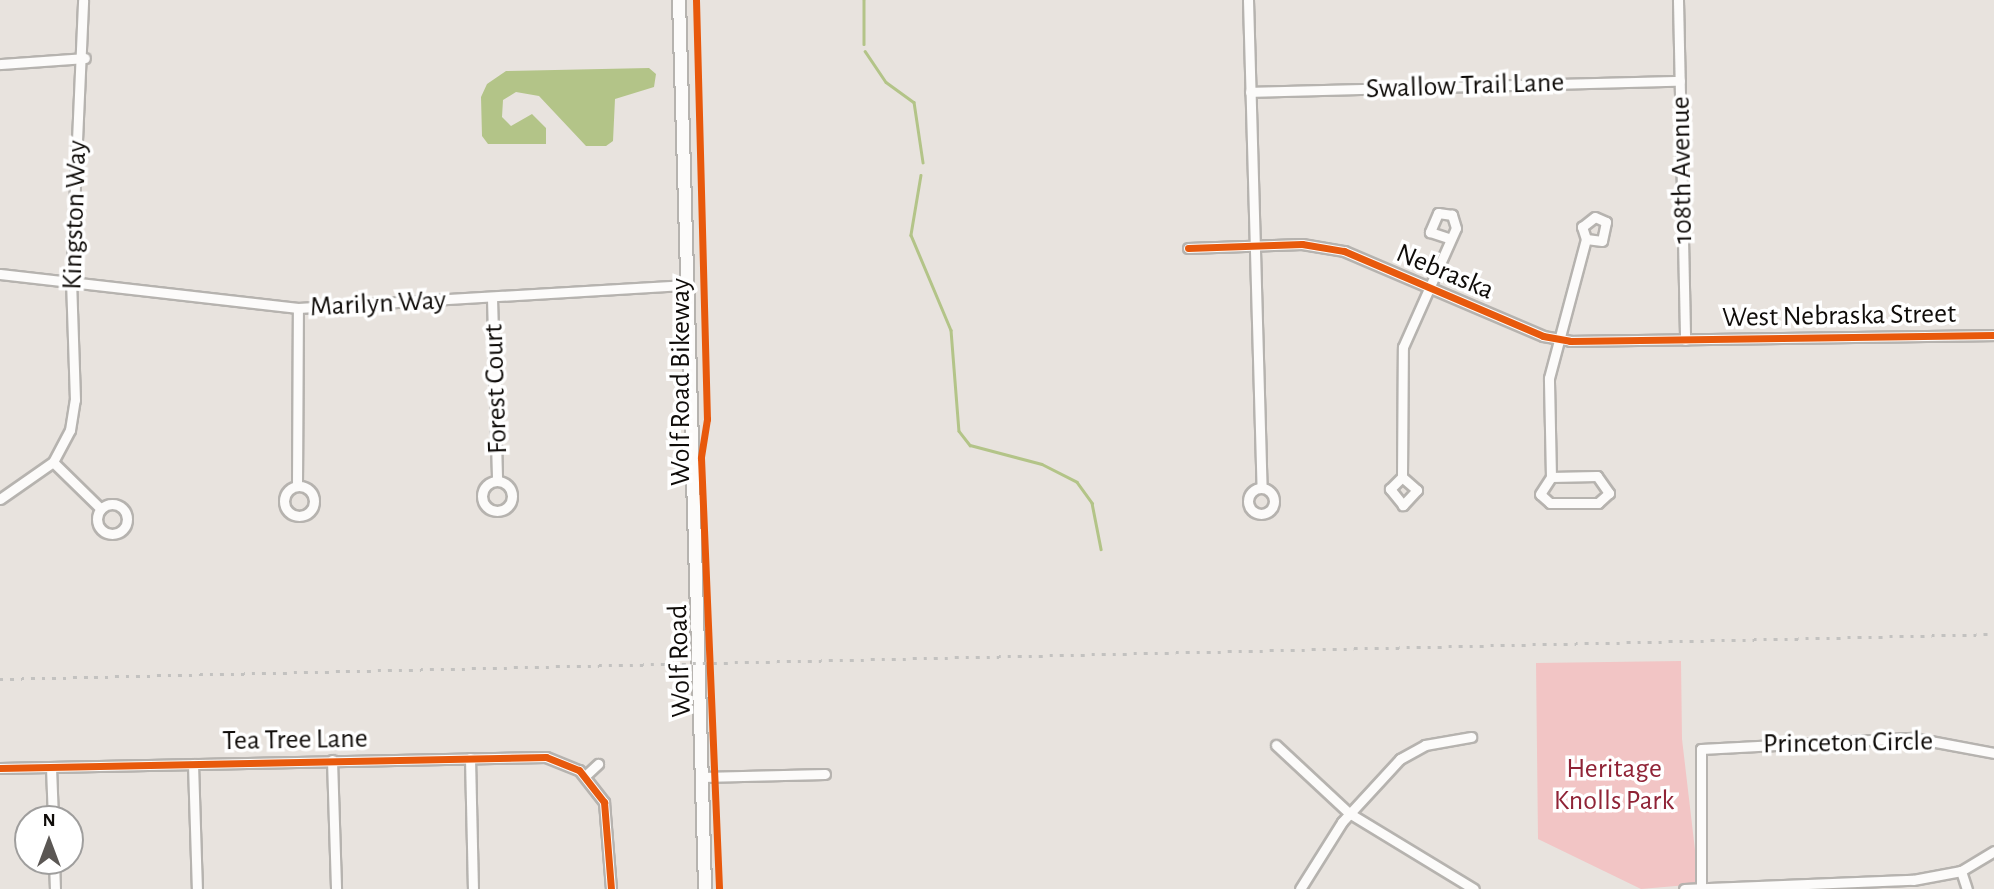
<!DOCTYPE html>
<style>
body{margin:0}
#map{position:relative;width:1994px;height:889px;overflow:hidden;background:#e8e3de;font-family:"Alegreya Sans",sans-serif}
div>[style]{position:absolute}
[style*='--x']{left:calc(var(--x)*1px);top:calc(var(--y)*1px);width:calc(var(--w)*1px);rotate:calc(var(--a)*1deg)}
.green>*{inset:0;background:#f2c5c5}
.water>*{inset:0;background:#b3c488}
.stream>*{height:2.5px;margin:-1.25px;padding:0 1.25px;transform-origin:1.25px;border-radius:1.25px;background:#b3c488}
.roads{filter:drop-shadow(2px 0 #b6b3af) drop-shadow(-2px 0 #b6b3af) drop-shadow(0 2px #b6b3af) drop-shadow(0 -2px #b6b3af)}
.street>*{height:9px;margin:-4.5px;padding:0 4.5px;transform-origin:4.5px;border-radius:4.5px;background:#fcfbfa}
.street>.ring{margin:-4.5px;padding:0;box-sizing:content-box;background:none;border:9px solid #fcfbfa;border-radius:50%}
.secondary>*{height:12px;margin:-6px;padding:0 6px;transform-origin:6px;border-radius:6px;background:#fcfbfa}
.rail>*{height:2.5px;margin-top:-1.25px;transform-origin:0;background:repeating-linear-gradient(90deg,#c3c2c0 0 3.5px,transparent 0 10.5px)}
.cycleway>*{height:7px;margin:-3.5px;padding:0 3.5px;transform-origin:3.5px;border-radius:3.5px;background:#e8590c}
span{translate:-50% -50%;white-space:nowrap;text-align:center;line-height:1.15;-webkit-text-stroke:7px #fff;paint-order:stroke}
.street-label{font-size:28px;color:#0f0c09}
.park-label{font-size:28px;color:#902336}
.north{position:absolute;left:14px;top:805px;width:70px;height:70px;box-sizing:border-box;background:#fff;border:2px solid #9f9e9d;border-radius:50%;rotate:0deg;font-size:19px;font-weight:700;line-height:28px;text-align:center;color:#0f0c09}
.north::after{content:'';display:block;margin:auto;width:24px;height:32px;background:#5b5754;clip-path:polygon(50% 0,100% 100%,50% 72%,0 100%)}
</style>
<div id="map">
<div class="green">
<div style="clip-path:polygon(1681px 661px,1682px 739px,1699px 884px,1641px 889px,1538px 839px,1536px 663px)"></div>
</div>
<div class="water">
<div style="clip-path:polygon(649px 68px,656px 74px,654px 87px,615px 99px,613px 141px,606px 146px,586px 146px,539px 96px,516px 92px,503px 100px,502px 117px,511px 126px,532px 114px,546px 128px,546px 144px,488px 144px,482px 136px,481px 97px,487px 84px,506px 71px)"></div>
</div>
<div class="stream">
<div style="--x:864;--y:0;--w:44;--a:90"></div>
<div style="--x:865;--y:51;--w:37;--a:56"></div>
<div style="--x:886;--y:82;--w:34;--a:36"></div>
<div style="--x:914;--y:102;--w:61;--a:81.5"></div>
<div style="--x:921;--y:175;--w:61;--a:99.5"></div>
<div style="--x:911;--y:235;--w:103;--a:67.2"></div>
<div style="--x:951;--y:330;--w:101;--a:85.5"></div>
<div style="--x:959;--y:431;--w:18;--a:52"></div>
<div style="--x:970;--y:445;--w:74;--a:14.8"></div>
<div style="--x:1042;--y:464;--w:39;--a:27"></div>
<div style="--x:1077;--y:482;--w:26;--a:54"></div>
<div style="--x:1092;--y:503;--w:47;--a:78.9"></div>
</div>
<div class="roads">
<div class="street">
<div style="--x:1248;--y:0;--w:488;--a:88.4"></div>
<div style="--x:1678;--y:0;--w:340;--a:88.8"></div>
<div style="--x:0;--y:64;--w:85;--a:-4"></div>
<div style="--x:1250;--y:92;--w:430;--a:-1.5"></div>
<div style="--x:1188;--y:248;--w:114;--a:-2"></div>
<div style="--x:1302;--y:244;--w:43;--a:9.5"></div>
<div style="--x:1344;--y:251;--w:216;--a:23.1"></div>
<div style="--x:1543;--y:336;--w:27;--a:10"></div>
<div style="--x:1570;--y:341;--w:424;--a:-0.8"></div>
<div style="--x:0;--y:274;--w:300;--a:6.5"></div>
<div style="--x:298;--y:308;--w:390;--a:-3.4"></div>
<div style="--x:492;--y:298;--w:183;--a:88.4"></div>
<div style="--x:53;--y:462;--w:67;--a:44.4"></div>
<div style="--x:1402;--y:477;--w:20;--a:41"></div>
<div style="--x:1417;--y:490;--w:21;--a:133"></div>
<div style="--x:1403;--y:505;--w:21;--a:-129"></div>
<div style="--x:1390;--y:489;--w:17;--a:-45"></div>
<div style="--x:1402;--y:477;--w:130;--a:-89.6"></div>
<div style="--x:1403;--y:347;--w:130;--a:-66"></div>
<div style="--x:1456;--y:228;--w:14;--a:-107"></div>
<div style="--x:1452;--y:215;--w:14;--a:-172"></div>
<div style="--x:1438;--y:213;--w:21;--a:113"></div>
<div style="--x:1430;--y:232;--w:20;--a:18"></div>
<div style="--x:1551;--y:477;--w:46;--a:-1.2"></div>
<div style="--x:1597;--y:476;--w:21;--a:55"></div>
<div style="--x:1609;--y:493;--w:15;--a:138"></div>
<div style="--x:1598;--y:503;--w:48;--a:180"></div>
<div style="--x:1550;--y:503;--w:13;--a:-138"></div>
<div style="--x:1540;--y:494;--w:20;--a:-57"></div>
<div style="--x:1551;--y:477;--w:99;--a:-91.2"></div>
<div style="--x:1549;--y:378;--w:144;--a:-75.1"></div>
<div style="--x:1586;--y:239;--w:13;--a:-108"></div>
<div style="--x:1582;--y:227;--w:16;--a:-38"></div>
<div style="--x:1595;--y:217;--w:12;--a:24"></div>
<div style="--x:1606;--y:222;--w:19;--a:102"></div>
<div style="--x:1602;--y:241;--w:16;--a:-173"></div>
<div class="ring" style="left:482px;top:481px;width:21px;height:21px"></div>
<div style="--x:297;--y:486;--w:178;--a:-89.7"></div>
<div class="ring" style="left:284px;top:486px;width:21px;height:21px"></div>
<div class="ring" style="left:1248px;top:488px;width:17px;height:17px"></div>
<div style="--x:0;--y:499;--w:65;--a:-34.9"></div>
<div style="--x:53;--y:462;--w:36;--a:-62"></div>
<div style="--x:70;--y:430;--w:30;--a:-81"></div>
<div style="--x:75;--y:400;--w:122;--a:-91.9"></div>
<div style="--x:71;--y:278;--w:278;--a:-87.5"></div>
<div class="ring" style="left:97px;top:504px;width:21px;height:21px"></div>
<div style="--x:1276;--y:745;--w:100;--a:43"></div>
<div style="--x:1349;--y:813;--w:146;--a:31.3"></div>
<div style="--x:470;--y:758;--w:131;--a:88.7"></div>
<div style="--x:332;--y:760;--w:129;--a:88.2"></div>
<div style="--x:193;--y:764;--w:125;--a:88.2"></div>
<div style="--x:51;--y:767;--w:52;--a:87.8"></div>
<div style="--x:0;--y:768;--w:546;--a:-1.15"></div>
<div style="--x:546;--y:757;--w:35;--a:22"></div>
<div style="--x:579;--y:770;--w:41;--a:52"></div>
<div style="--x:604;--y:802;--w:87;--a:85.4"></div>
<div style="--x:585;--y:776;--w:18;--a:-43"></div>
<div style="--x:702;--y:777;--w:123;--a:-1.4"></div>
<div style="--x:54;--y:861;--w:28;--a:88"></div>
<div style="--x:1961;--y:871;--w:19;--a:72"></div>
<div style="--x:1701;--y:886;--w:137;--a:-90"></div>
<div style="--x:1701;--y:749;--w:213;--a:-3"></div>
<div style="--x:1914;--y:738;--w:81;--a:10.6"></div>
<div style="--x:1300;--y:889;--w:79;--a:-57.9"></div>
<div style="--x:1342;--y:822;--w:86;--a:-47.4"></div>
<div style="--x:1400;--y:759;--w:29;--a:-29"></div>
<div style="--x:1425;--y:745;--w:47;--a:-9.9"></div>
<div style="--x:1684;--y:889;--w:229;--a:-2.3"></div>
<div style="--x:1913;--y:880;--w:49;--a:-10.6"></div>
<div style="--x:1961;--y:871;--w:39;--a:-31"></div>
</div>
<div class="secondary">
<div style="--x:679;--y:0;--w:889;--a:88.32"></div>
</div>
</div>
<div class="rail">
<div style="--x:0;--y:679;--w:1995;--a:-1.29"></div>
</div>
<div class="cycleway">
<div style="--x:696;--y:0;--w:419;--a:88.5"></div>
<div style="--x:707;--y:419;--w:39;--a:99"></div>
<div style="--x:701;--y:458;--w:431;--a:87.6"></div>
<div style="--x:1188;--y:248;--w:114;--a:-2"></div>
<div style="--x:1302;--y:244;--w:43;--a:9.5"></div>
<div style="--x:1344;--y:251;--w:216;--a:23.1"></div>
<div style="--x:1543;--y:336;--w:27;--a:10"></div>
<div style="--x:1570;--y:341;--w:424;--a:-0.8"></div>
<div style="--x:0;--y:768;--w:546;--a:-1.15"></div>
<div style="--x:546;--y:757;--w:35;--a:22"></div>
<div style="--x:579;--y:770;--w:41;--a:52"></div>
<div style="--x:604;--y:802;--w:87;--a:85.4"></div>
</div>
<div class="street-label">
<span style="left:1465px;top:86px;rotate:-2deg">Swallow Trail Lane</span>
<span style="left:1682px;top:170px;rotate:-91deg">108th Avenue</span>
<span style="left:75px;top:215px;rotate:-88deg">Kingston Way</span>
<span style="left:1445px;top:272px;rotate:23deg">Nebraska</span>
<span style="left:378px;top:304px;rotate:-3deg">Marilyn Way</span>
<span style="left:1839px;top:316px;rotate:-1deg">West Nebraska Street</span>
<span style="left:681px;top:382px;rotate:-90deg">Wolf Road Bikeway</span>
<span style="left:496px;top:389px;rotate:-92deg">Forest Court</span>
<span style="left:680px;top:661px;rotate:-92deg">Wolf Road</span>
<span style="left:295px;top:740px;rotate:-1deg">Tea Tree Lane</span>
<span style="left:1848px;top:743px;rotate:-1deg">Princeton Circle</span>
</div>
<div class="park-label">
<span style="left:1614px;top:785px">Heritage<br>Knolls Park</span>
</div>
<div class="north">N</div>
</div>
